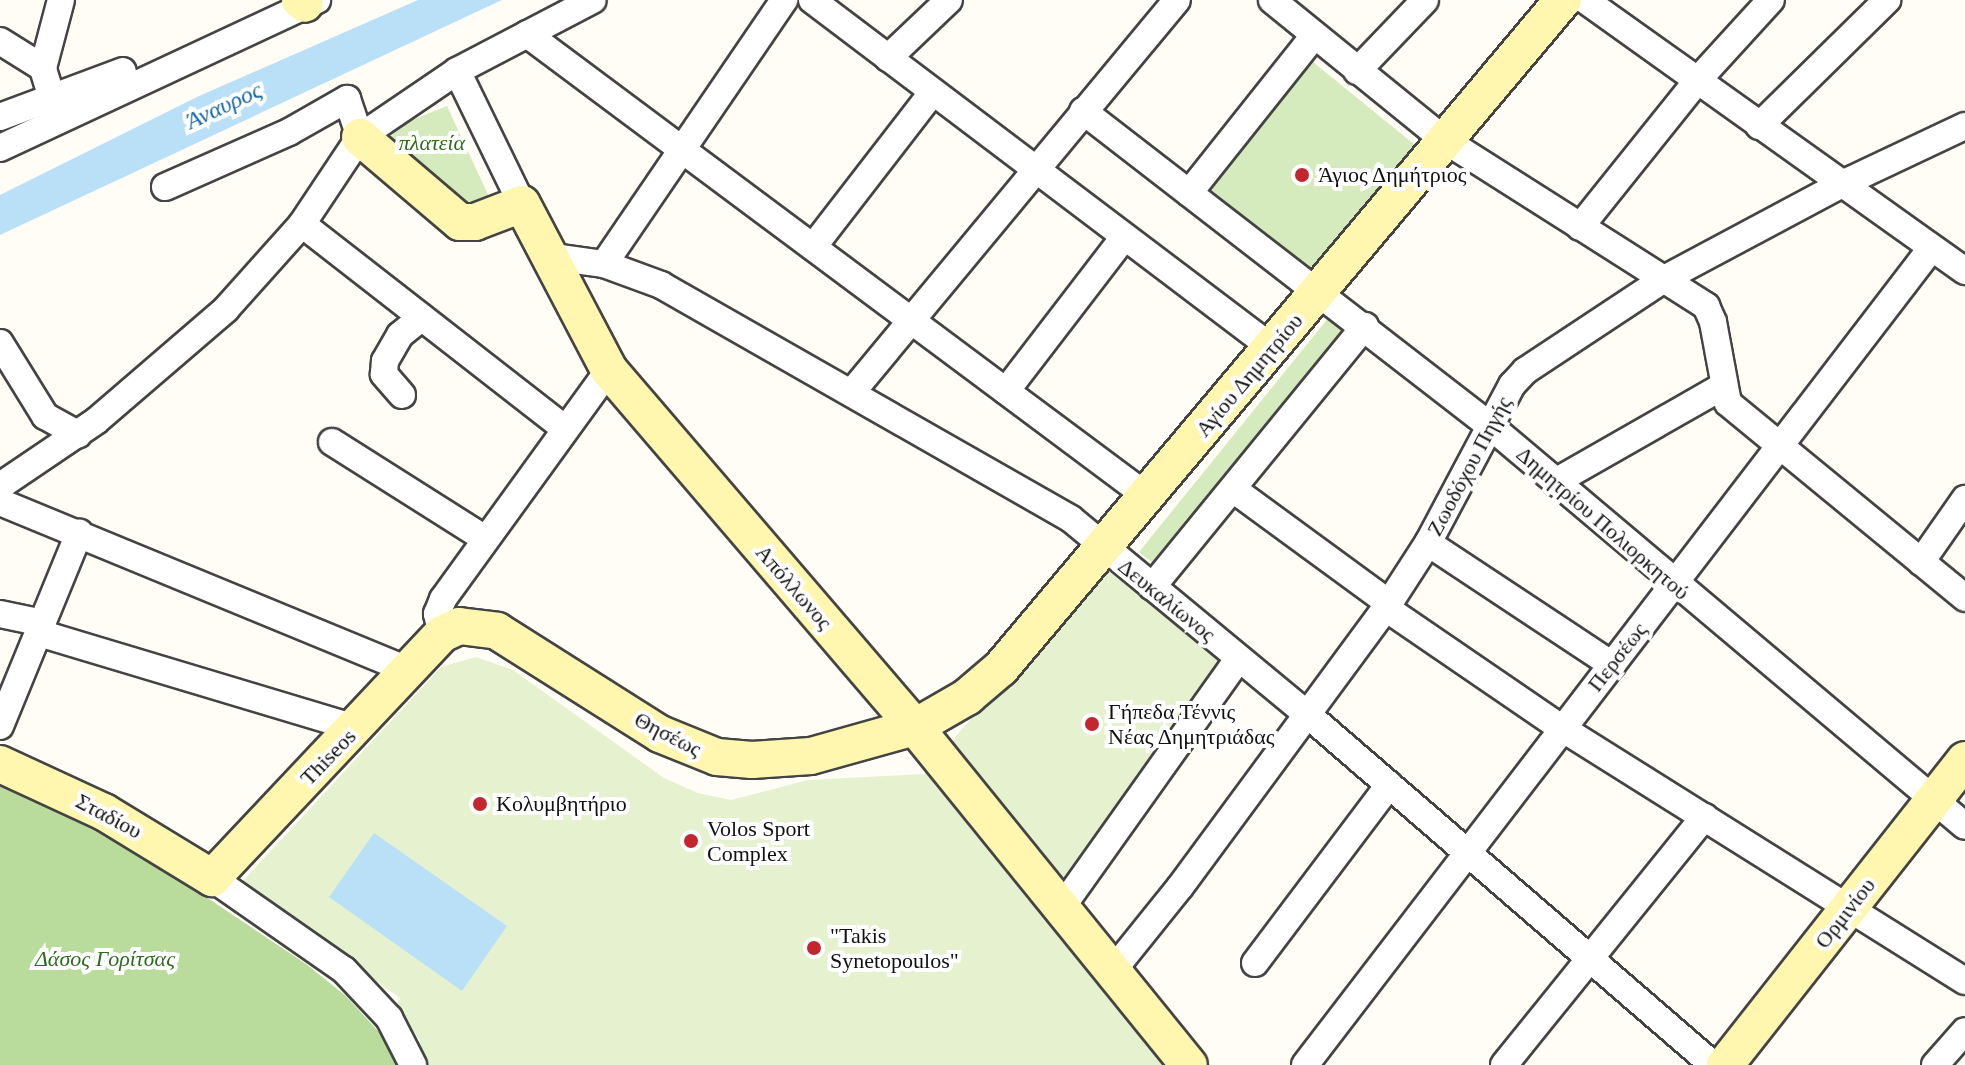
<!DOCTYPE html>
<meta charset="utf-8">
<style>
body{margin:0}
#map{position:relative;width:1965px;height:1065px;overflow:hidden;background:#fffdf5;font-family:Georgia,serif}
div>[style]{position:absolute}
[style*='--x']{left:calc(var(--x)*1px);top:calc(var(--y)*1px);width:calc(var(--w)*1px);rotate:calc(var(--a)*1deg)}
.green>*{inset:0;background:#d5ebbd}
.forest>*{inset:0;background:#b9dc9c}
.pitch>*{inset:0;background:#e6f2cf}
.water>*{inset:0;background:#b9e0f7}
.roads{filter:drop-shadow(2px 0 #444) drop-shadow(-2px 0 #444) drop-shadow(0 2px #444) drop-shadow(0 -2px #444)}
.street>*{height:26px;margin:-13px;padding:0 13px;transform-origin:13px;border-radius:13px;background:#fff}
.secondary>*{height:36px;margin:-18px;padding:0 18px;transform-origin:18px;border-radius:18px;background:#fff6b0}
.dots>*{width:22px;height:22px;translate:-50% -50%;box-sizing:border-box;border:4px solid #fff;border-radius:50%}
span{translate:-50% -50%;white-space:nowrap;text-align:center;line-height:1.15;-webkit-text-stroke:8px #fff;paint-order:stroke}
.park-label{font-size:22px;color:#2f6b1f;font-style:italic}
.poi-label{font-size:22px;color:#111}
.left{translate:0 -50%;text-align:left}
.street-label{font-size:22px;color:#111}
.water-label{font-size:24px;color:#1768a6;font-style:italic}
</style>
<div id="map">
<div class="green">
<div style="clip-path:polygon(1313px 62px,1415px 145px,1308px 272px,1206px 193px)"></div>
<div style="clip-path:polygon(447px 106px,491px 201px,463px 212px,385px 141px,409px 121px)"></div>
<div style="clip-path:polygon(1329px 317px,1347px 331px,1157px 566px,1139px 552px)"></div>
</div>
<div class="forest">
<div style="clip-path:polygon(0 780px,124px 842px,306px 964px,346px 996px,388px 1042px,399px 1065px,0 1065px)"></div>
</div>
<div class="pitch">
<div style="clip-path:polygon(1104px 562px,1230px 662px,1051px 913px,1175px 1065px,418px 1065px,413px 1052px,420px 1040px,395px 1007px,400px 998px,241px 883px,441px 667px,476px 657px,513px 670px,664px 778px,698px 793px,731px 800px,808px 780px,924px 774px)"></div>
</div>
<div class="water">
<div style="clip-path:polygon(418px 0,502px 0,0 235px,0 195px,199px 96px)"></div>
<div style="clip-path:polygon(374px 833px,507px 926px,462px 991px,329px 897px)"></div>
</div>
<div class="roads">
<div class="street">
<div style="--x:812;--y:0;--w:575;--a:37.09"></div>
<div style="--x:1272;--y:0;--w:220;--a:39.1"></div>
<div style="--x:1443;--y:139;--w:312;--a:32.4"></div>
<div style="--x:1706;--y:306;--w:17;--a:66"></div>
<div style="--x:1713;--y:322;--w:82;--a:79.5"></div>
<div style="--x:1728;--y:403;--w:307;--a:39.4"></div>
<div style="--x:1585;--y:0;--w:467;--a:35.5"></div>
<div style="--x:527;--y:34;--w:775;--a:36.71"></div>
<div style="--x:0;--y:41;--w:51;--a:32.1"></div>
<div style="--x:888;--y:58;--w:84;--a:-43.6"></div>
<div style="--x:457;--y:71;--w:148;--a:64"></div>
<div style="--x:1357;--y:71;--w:98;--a:-46.2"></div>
<div style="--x:51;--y:95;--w:28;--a:-107"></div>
<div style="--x:43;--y:68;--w:70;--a:-75.2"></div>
<div style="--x:1083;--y:111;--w:513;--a:37.72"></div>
<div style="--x:1489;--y:425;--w:622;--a:40.11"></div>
<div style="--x:0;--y:117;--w:131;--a:-20.5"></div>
<div style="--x:1759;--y:126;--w:180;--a:-44.5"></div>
<div style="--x:0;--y:148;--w:350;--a:-25"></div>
<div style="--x:165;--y:187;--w:136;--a:-23.9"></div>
<div style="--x:289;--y:132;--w:67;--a:-29.6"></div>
<div style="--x:347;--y:99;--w:40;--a:71.1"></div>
<div style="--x:1189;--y:193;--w:201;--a:-51.5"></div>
<div style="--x:302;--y:224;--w:332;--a:37.9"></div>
<div style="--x:1580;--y:227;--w:186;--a:-51.3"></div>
<div style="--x:1696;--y:82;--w:111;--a:-47.6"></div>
<div style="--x:813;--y:247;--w:196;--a:-52.3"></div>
<div style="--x:546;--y:256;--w:59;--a:7.9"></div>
<div style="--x:604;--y:264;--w:61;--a:20.2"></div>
<div style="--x:661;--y:285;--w:472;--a:29.7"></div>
<div style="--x:1071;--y:519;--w:306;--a:39.6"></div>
<div style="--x:1307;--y:714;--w:537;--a:40.84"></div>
<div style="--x:604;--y:264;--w:320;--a:-55.7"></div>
<div style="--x:0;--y:343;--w:86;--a:58.3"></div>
<div style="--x:45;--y:416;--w:38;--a:29"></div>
<div style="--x:1006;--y:391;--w:194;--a:-52.5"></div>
<div style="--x:852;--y:392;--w:509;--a:-50.34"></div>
<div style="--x:402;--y:395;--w:28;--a:-131"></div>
<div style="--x:384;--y:374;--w:13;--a:-86"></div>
<div style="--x:385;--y:361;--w:30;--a:-60"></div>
<div style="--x:400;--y:335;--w:28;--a:-39"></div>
<div style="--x:332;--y:442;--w:180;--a:32.3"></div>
<div style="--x:1555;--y:482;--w:193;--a:-29.7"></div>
<div style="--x:0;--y:486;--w:116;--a:-34.1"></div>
<div style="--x:96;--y:421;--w:172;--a:-40.7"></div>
<div style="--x:226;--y:309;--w:114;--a:-48.2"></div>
<div style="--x:302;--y:224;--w:105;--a:-56.3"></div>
<div style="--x:360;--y:137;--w:117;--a:-34.2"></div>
<div style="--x:457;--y:71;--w:153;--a:-27.6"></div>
<div style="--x:1233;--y:489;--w:193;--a:36.2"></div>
<div style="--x:0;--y:502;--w:441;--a:22.4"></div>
<div style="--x:1428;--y:543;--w:221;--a:33.5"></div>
<div style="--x:1921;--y:562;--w:77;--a:-55.1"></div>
<div style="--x:1152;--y:587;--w:337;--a:-50.8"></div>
<div style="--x:1386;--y:608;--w:214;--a:34.4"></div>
<div style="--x:1563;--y:729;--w:474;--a:32.1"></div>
<div style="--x:0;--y:614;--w:44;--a:11.8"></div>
<div style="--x:39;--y:633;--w:330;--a:16.7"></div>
<div style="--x:442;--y:634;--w:21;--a:-104"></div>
<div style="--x:437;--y:614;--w:16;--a:-68"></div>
<div style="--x:443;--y:599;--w:283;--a:-54.1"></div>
<div style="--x:0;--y:726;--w:209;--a:-67.7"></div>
<div style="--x:212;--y:878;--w:161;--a:34.9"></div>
<div style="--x:344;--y:970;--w:66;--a:46.8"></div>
<div style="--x:389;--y:1018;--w:53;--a:62.9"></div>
<div style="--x:1062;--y:907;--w:305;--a:-54.6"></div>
<div style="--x:1255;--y:963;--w:223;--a:-53"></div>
<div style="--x:1114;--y:969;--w:105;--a:-51.2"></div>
<div style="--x:1180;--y:887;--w:347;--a:-53.6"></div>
<div style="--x:1386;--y:608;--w:77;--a:-57.1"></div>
<div style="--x:1428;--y:543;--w:179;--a:-62"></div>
<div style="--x:1512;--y:385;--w:19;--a:-47"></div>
<div style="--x:1525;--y:371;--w:167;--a:-33.5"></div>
<div style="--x:1664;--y:279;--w:200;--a:-28.1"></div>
<div style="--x:1840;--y:185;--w:138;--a:-25.3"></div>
<div style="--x:1305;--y:1065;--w:1027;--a:-52.52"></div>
<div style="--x:1504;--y:1065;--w:319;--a:-51.1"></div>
<div style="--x:1935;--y:1065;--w:45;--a:-48.6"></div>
</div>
<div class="secondary">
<div style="--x:300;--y:0;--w:6;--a:39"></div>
<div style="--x:360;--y:137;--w:131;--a:40.4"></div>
<div style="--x:460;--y:222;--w:15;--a:0"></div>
<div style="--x:475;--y:222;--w:50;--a:-21"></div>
<div style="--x:522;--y:204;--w:187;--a:62.3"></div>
<div style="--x:609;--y:370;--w:470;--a:49.4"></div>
<div style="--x:915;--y:727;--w:435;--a:51"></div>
<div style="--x:0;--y:764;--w:115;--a:24.8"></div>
<div style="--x:104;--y:812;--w:127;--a:31.4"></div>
<div style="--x:212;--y:878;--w:335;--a:-46.7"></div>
<div style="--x:442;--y:634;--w:19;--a:-25"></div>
<div style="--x:459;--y:626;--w:38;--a:7"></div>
<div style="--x:497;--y:631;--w:193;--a:32.3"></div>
<div style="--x:660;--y:734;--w:61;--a:22"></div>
<div style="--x:717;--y:757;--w:35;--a:5"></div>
<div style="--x:752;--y:760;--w:59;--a:-3.9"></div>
<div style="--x:811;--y:756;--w:108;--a:-15.6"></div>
<div style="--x:915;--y:727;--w:60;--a:-30"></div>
<div style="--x:967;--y:697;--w:45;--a:-40.5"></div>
<div style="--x:1001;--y:668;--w:873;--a:-49.93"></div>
<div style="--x:1725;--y:1065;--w:388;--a:-51.8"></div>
</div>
</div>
<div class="dots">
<div style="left:1302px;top:175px;background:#c4262e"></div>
<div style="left:1092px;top:724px;background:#c4262e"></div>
<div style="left:480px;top:804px;background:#c4262e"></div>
<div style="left:691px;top:841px;background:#c4262e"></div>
<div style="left:814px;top:948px;background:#c4262e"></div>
</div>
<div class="park-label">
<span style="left:432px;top:143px">πλατεία</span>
<span style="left:105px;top:959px">Δάσος Γορίτσας</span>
</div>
<div class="poi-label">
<span class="left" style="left:1318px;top:175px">Άγιος Δημήτριος</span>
<span class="left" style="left:1108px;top:724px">Γήπεδα Τέννις<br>Νέας Δημητριάδας</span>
<span class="left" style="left:496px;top:804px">Κολυμβητήριο</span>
<span class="left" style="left:707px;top:841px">Volos Sport<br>Complex</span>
<span class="left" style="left:830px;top:948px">"Takis<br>Synetopoulos"</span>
</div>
<div class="street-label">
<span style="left:1249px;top:375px;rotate:-50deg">Αγίου Δημητρίου</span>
<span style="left:1469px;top:466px;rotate:-62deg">Ζωοδόχου Πηγής</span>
<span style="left:1603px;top:523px;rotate:41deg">Δημητρίου Πολιορκητού</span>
<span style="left:794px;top:587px;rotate:49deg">Απόλλωνος</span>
<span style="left:1167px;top:600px;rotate:39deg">Δευκαλίωνος</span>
<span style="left:1617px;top:657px;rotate:-52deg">Περσέως</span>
<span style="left:668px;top:734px;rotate:27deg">Θησέως</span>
<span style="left:328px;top:757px;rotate:-46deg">Thiseos</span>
<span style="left:109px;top:816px;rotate:28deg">Σταδίου</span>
<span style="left:1845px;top:913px;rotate:-52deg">Ορμινίου</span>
</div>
<div class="water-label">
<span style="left:224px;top:106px;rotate:-25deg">Άναυρος</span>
</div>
</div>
